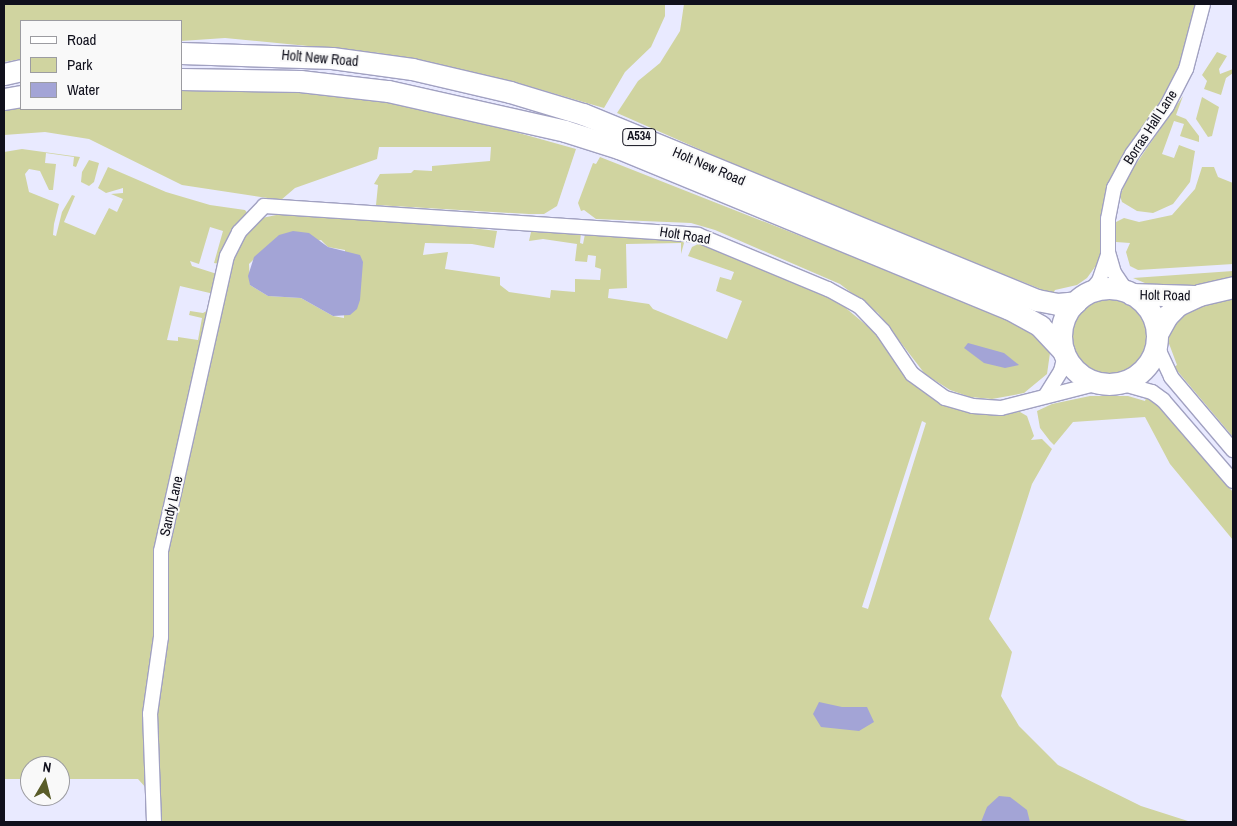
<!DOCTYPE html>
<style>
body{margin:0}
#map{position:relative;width:1237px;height:826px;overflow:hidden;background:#e9eaff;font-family:"Archivo Narrow",sans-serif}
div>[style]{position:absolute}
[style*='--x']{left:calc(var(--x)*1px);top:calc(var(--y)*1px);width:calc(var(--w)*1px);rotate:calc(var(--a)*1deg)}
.green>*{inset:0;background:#d0d4a0}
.round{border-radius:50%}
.water>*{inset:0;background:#a3a4d6}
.roads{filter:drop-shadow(1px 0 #a1a1c1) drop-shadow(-1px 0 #a1a1c1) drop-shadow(0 1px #a1a1c1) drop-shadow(0 -1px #a1a1c1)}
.minor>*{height:14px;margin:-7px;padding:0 7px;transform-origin:7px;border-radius:7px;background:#fff}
.highway>*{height:21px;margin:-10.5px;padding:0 10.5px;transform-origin:10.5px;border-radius:10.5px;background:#fff}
.highway>.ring{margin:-10.5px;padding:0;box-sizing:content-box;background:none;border:21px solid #fff;border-radius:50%}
span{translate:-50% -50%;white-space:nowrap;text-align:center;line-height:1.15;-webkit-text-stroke:4px #f9f9f9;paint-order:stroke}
.shield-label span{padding:1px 4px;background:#f9f9f9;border:1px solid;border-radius:4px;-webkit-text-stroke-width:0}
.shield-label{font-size:12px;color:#10101c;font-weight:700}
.street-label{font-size:14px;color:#10101c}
.frame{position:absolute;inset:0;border:5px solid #10101c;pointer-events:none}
.legend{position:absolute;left:20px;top:20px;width:162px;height:90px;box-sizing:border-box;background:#f9f9f9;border:1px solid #9c9ca1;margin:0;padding:6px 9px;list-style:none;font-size:15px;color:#10101c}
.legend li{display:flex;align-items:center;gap:10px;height:25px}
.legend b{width:25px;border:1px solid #9c9ca1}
.north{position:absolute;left:20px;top:756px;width:50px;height:50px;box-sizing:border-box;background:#f9f9f9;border:1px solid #9c9ca1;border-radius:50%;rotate:8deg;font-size:14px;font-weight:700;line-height:20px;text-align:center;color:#10101c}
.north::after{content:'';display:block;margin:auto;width:18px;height:22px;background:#595c29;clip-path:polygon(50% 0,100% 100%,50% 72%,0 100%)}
</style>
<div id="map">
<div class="green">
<div style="clip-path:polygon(4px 4px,665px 4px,665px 16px,651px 47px,625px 72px,604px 108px,507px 80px,380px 53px,225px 38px,181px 41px,181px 21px,21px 21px,21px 59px,4px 62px)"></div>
<div style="clip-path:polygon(684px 4px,1197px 4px,1178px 79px,1132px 143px,1103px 242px,1100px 242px,1100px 260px,1087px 278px,1077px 285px,1055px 290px,1053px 294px,813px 199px,617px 113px,638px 81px,660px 63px,680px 31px)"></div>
<div style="clip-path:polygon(1217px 52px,1227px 56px,1219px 69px,1220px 74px,1233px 69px,1233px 73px,1226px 78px,1221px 95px,1204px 89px,1207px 81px,1202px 75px)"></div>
<div style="clip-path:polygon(181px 89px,299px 93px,387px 102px,483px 123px,576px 149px,557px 206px,544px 214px,529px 214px,376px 205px,378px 185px,374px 184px,380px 174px,411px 173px,414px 170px,432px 171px,432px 166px,490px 161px,491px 147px,379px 147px,377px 159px,295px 188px,281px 200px,182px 185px,89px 139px,45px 132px,4px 135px,4px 110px,21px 106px,21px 109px,181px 109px)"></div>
<div style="clip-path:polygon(1183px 96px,1176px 115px,1186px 119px,1199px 136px,1199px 142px,1180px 136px,1184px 124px,1174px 121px,1162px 154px,1174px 158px,1179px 145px,1195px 151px,1190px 182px,1173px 204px,1153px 213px,1137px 211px,1122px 202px,1120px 196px,1129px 174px)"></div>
<div style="clip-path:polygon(1202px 97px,1219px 107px,1212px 136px,1208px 137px,1196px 119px)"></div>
<div style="clip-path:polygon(evenodd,22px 149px,80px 157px,76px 167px,73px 166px,74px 157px,46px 153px,45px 163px,56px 164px,53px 190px,49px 190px,40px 171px,29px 169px,25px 174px,29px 192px,59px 204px,54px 224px,53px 235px,56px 236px,62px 212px,72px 195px,75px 196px,64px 222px,95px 235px,109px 208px,117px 212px,123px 199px,111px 194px,123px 193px,123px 188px,106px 193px,98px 188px,108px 167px,166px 192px,210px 205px,245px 210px,248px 214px,230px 233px,220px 264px,214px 263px,223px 231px,210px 227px,199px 264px,190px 261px,192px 266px,217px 274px,214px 294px,180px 286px,167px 340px,178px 341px,178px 337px,198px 340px,202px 318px,189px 315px,190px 311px,203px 313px,210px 309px,240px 243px,262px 218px,281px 214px,413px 221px,497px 231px,494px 248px,472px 244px,425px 243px,423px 255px,448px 252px,445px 269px,500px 277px,500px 285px,509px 292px,550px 298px,551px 290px,575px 292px,575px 279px,600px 280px,601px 269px,595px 267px,596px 256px,588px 255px,587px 262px,575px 261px,577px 244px,543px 239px,529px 241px,531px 232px,581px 233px,580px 243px,583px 244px,585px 234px,680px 238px,684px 243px,681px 254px,681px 243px,626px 244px,627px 288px,609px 289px,608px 298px,649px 304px,653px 309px,727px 339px,742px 301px,716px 291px,720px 277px,731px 280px,734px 272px,688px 256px,692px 247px,700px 243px,835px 299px,878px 335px,907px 377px,930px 397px,955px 409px,984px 415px,1020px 412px,1027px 416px,1034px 436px,1031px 440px,1042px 439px,1052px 449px,1032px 484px,989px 619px,1012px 652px,1001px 696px,1019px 726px,1058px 765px,1141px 806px,1191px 822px,154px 822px,147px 789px,138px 779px,60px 779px,60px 766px,30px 766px,30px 779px,4px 779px,4px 152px,22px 149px,321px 240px,328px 247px,345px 250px,344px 318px,333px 316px,301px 298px,268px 296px,250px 285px,249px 264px,261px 252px,321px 240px,22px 149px,922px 421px,926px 423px,868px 609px,862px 607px,922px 421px)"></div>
<div style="clip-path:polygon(600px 157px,1006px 317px,1043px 342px,1050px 353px,1047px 374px,1024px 393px,992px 399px,970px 397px,950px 390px,925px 374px,878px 313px,840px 284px,715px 230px,691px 223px,596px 219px,584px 210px,581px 211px,578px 203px,593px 163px,596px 164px)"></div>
<div style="clip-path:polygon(89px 160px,99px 163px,94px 182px,89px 186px,81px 182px,82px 172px)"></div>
<div style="clip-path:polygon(1202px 167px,1214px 167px,1218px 177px,1233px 183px,1233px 264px,1138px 270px,1130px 266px,1126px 252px,1130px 243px,1116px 242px,1116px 222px,1124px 218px,1139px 222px,1172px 215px,1195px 189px)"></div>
<div style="clip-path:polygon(1233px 271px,1233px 279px,1203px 287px,1152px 286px,1133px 278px)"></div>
<div style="clip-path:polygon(1233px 296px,1233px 437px,1174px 367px,1177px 365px,1168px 341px,1173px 321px,1189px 308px)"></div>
<div class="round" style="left:1069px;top:297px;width:80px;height:80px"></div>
<div style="clip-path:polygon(1090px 396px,1128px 396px,1145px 401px,1146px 398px,1156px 404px,1233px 492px,1233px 540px,1170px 464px,1145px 417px,1073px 422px,1054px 445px,1050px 441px,1040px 428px,1037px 411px,1052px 404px)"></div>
</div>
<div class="water">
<div style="clip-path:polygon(293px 231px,309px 233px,328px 247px,360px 255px,363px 262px,360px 300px,357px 309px,350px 315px,333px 316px,301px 298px,268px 296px,250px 285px,248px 276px,254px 257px,279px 235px)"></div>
<div style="clip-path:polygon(968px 343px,1004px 353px,1019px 365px,1005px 368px,984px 363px,964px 348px)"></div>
<div style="clip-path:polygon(819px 702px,842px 707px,867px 707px,874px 722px,859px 731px,821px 727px,813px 714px)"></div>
<div style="clip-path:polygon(999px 796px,1010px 797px,1027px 810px,1030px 822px,981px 822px,987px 807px)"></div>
</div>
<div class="roads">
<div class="minor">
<div style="--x:1127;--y:292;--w:23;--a:-124"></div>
<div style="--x:1114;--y:273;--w:22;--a:-106"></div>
<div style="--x:1108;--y:252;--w:33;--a:-90"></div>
<div style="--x:1108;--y:219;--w:32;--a:-79"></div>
<div style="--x:1114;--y:188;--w:38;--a:-62"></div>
<div style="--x:1132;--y:154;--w:59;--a:-53.9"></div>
<div style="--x:1167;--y:106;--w:42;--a:-62.8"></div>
<div style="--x:1186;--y:69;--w:67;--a:-75.3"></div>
<div style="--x:1088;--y:294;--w:17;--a:-50"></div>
<div style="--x:1099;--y:281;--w:28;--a:-71"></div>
<div style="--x:1157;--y:338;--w:15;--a:79"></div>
<div style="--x:1160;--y:353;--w:26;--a:65"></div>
<div style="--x:1171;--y:377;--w:96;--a:49.7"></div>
<div style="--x:1120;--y:383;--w:33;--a:16"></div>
<div style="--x:1152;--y:392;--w:14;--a:36"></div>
<div style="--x:1163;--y:400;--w:107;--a:49.2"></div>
<div style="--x:1046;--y:395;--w:28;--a:-58"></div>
<div style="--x:1061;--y:371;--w:16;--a:-76"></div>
<div style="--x:154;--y:822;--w:108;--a:-92.1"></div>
<div style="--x:150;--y:714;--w:78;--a:-81.9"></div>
<div style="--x:161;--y:637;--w:86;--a:-90"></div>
<div style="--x:161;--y:551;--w:302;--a:-77.4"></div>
<div style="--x:227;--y:256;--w:27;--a:-63"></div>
<div style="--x:239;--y:232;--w:36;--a:-46"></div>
<div style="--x:264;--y:206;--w:435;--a:3.8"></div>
<div style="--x:698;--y:235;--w:141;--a:22.6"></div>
<div style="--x:828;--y:289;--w:35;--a:29"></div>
<div style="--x:859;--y:306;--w:35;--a:46"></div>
<div style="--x:883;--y:331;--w:52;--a:56"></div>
<div style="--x:912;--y:374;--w:41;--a:36"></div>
<div style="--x:945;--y:398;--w:29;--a:16"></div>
<div style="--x:973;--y:406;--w:28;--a:4"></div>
<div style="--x:1001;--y:408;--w:101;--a:-14.3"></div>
</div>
<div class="highway">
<div style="--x:181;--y:53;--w:151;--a:1.9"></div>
<div style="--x:332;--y:58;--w:81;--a:7.8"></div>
<div style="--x:412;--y:69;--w:101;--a:13.2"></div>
<div style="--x:510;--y:92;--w:76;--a:16.8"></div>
<div style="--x:583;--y:114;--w:491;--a:22.3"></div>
<div style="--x:1037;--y:300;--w:21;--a:11"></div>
<div style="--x:1058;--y:304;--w:18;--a:-6"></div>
<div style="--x:4;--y:74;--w:17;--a:-13"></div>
<div style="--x:181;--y:79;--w:119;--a:1"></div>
<div style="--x:300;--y:81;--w:89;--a:6.5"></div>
<div style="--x:388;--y:91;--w:181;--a:12.7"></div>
<div style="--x:565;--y:131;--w:57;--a:17.5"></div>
<div style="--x:619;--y:148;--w:421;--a:22.4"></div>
<div style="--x:1008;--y:308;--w:37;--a:29"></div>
<div style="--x:1040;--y:326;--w:35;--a:47"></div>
<div style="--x:4;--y:99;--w:17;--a:-10"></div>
<div class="ring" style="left:1061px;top:288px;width:75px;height:75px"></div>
<div style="--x:1131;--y:294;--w:63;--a:1.8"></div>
<div style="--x:1157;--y:334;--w:21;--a:-61"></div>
<div style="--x:1167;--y:316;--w:16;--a:-45"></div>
<div style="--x:1178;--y:305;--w:23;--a:-25"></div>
<div style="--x:1199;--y:295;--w:35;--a:-13"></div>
</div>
</div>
<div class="shield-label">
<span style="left:639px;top:137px">A534</span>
</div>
<div class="street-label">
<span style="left:320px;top:58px;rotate:5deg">Holt New Road</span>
<span style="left:1150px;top:127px;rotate:-57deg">Borras Hall Lane</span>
<span style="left:709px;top:166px;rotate:23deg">Holt New Road</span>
<span style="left:685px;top:235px;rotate:9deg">Holt Road</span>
<span style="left:1165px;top:295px;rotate:1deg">Holt Road</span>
<span style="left:171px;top:506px;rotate:-77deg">Sandy Lane</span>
</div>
<div class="frame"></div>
<ul class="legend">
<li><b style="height:6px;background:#fff"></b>Road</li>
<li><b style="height:14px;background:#d0d4a0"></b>Park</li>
<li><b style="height:14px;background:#a3a4d6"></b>Water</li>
</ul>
<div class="north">N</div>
</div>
